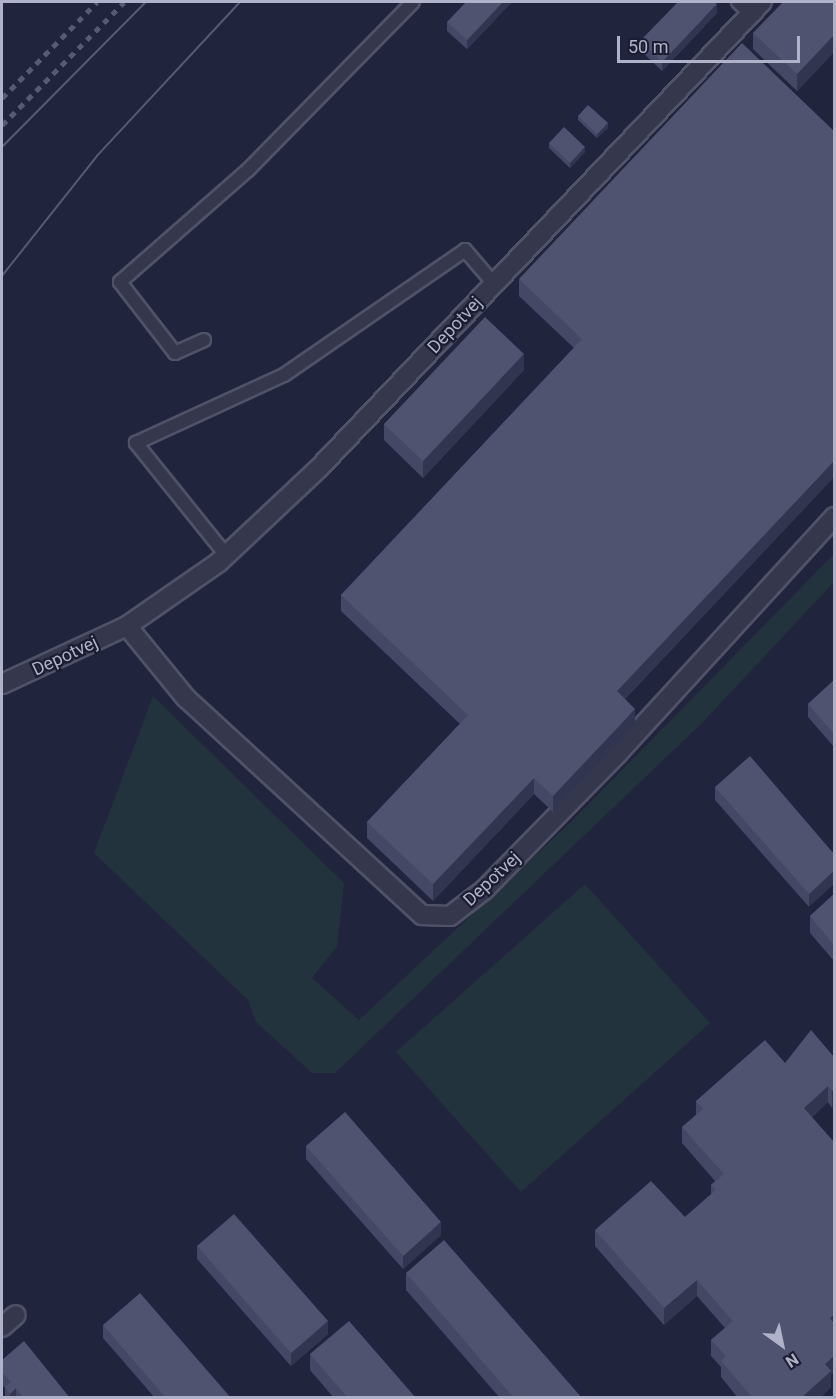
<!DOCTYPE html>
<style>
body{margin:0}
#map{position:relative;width:836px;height:1399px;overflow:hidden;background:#21243d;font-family:Roboto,sans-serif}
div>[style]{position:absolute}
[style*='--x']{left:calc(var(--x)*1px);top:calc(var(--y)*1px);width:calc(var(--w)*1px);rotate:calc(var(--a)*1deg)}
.green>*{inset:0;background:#23333e}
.roads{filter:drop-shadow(2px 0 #505268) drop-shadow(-2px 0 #505268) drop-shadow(0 2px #505268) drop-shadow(0 -2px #505268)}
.service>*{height:12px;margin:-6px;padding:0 6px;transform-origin:6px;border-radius:6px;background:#35374d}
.minor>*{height:18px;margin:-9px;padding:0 9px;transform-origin:9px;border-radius:9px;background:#35374d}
.tram>*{height:1.5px;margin:-0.75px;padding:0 0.75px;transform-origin:0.75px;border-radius:0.75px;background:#565a74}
.rail>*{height:4.5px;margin-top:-2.25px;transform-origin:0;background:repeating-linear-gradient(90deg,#565a74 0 6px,transparent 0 12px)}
.wall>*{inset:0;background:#444865}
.shaded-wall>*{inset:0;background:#313550}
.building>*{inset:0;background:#50536f}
span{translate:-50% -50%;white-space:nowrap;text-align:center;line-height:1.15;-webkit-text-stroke:4.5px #1a1d31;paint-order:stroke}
.street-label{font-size:18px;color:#b0b2c9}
.frame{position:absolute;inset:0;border:3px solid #b0b2c9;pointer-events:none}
.north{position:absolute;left:752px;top:1315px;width:60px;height:60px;-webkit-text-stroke:4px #1a1d31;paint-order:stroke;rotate:147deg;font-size:16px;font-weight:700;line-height:24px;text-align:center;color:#b0b2c9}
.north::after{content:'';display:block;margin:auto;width:21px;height:27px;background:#b0b2c9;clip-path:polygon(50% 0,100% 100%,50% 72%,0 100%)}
.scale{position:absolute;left:617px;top:36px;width:183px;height:27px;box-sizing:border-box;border:3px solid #b0b2c9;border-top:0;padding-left:8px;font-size:18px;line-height:21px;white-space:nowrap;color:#b0b2c9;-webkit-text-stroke:4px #1a1d31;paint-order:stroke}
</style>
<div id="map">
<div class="green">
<div style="clip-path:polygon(834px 554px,834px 582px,702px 723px,335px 1073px,312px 1073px,256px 1022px,248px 1000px,94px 853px,153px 696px,344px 883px,337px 946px,312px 978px,359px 1020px,571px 822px)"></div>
<div style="clip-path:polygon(585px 884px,710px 1023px,521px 1192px,396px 1052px)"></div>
</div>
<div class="roads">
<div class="service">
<div style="--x:738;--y:2;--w:16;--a:43"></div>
<div style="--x:204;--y:340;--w:32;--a:156"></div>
<div style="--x:175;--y:353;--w:90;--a:-127.8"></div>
<div style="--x:120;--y:282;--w:170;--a:-41.2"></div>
<div style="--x:248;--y:170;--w:235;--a:-45.5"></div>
<div style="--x:226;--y:555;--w:144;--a:-128.8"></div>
<div style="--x:136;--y:443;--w:163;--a:-24.7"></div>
<div style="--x:284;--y:375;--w:220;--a:-34.6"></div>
<div style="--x:465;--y:250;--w:45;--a:49.5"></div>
</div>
<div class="minor">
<div style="--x:127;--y:626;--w:93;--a:50.7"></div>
<div style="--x:186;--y:698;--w:321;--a:42.6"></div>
<div style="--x:422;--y:915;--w:28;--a:2"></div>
<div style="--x:450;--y:916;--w:43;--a:-37.4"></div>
<div style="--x:484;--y:890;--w:193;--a:-45.6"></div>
<div style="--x:619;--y:752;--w:319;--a:-47.5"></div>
<div style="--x:2;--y:684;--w:138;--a:-24.9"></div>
<div style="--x:127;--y:626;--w:112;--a:-34.8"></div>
<div style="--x:219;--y:562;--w:137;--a:-43.2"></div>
<div style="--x:319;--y:468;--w:643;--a:-46.45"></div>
<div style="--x:2;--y:1327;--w:18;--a:-41"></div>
</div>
</div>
<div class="tram">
<div style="--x:2;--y:147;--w:204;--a:-45.2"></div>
<div style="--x:2;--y:276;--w:153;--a:-51.6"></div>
<div style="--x:97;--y:156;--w:210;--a:-47.1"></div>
</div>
<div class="rail">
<div style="--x:2;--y:98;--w:135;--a:-45.3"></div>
<div style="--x:2;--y:125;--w:173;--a:-45.2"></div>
</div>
<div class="wall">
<div style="clip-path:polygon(512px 2px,467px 49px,447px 31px,447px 22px)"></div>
<div style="clip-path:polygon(834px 2px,834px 52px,797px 91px,753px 49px,753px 33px)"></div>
<div style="clip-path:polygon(717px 13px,662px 71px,640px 50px,640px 41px)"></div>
<div style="clip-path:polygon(578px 116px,608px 128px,597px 138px,578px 120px)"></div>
<div style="clip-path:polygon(549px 143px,585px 152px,570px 168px,549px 148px)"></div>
<div style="clip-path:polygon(519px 279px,834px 477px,625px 699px,635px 726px,553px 812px,534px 794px,433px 901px,367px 838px,367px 822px,460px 724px,341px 611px,341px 595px,574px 348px,519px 296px)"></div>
<div style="clip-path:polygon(524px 370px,423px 478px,384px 440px,384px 424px)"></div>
<div style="clip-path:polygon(834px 680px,834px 747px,808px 717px,808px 704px)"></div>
<div style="clip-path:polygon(715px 787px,834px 854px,809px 907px,715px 800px)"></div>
<div style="clip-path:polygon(834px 894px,834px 961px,810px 933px,810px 916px)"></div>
<div style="clip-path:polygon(834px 1057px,832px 1108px,828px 1102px,812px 1117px,831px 1375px,831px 1387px,820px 1398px,738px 1398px,721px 1377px,721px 1367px,711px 1356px,711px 1340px,725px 1328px,697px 1296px,664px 1325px,595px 1246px,595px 1230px,685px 1217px,711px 1194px,711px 1185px,715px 1181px,682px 1143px,682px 1127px,696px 1115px,696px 1101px,785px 1063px)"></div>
<div style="clip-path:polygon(306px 1146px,441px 1235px,403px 1269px,306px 1159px)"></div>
<div style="clip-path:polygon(197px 1246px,328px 1334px,291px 1366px,197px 1259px)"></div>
<div style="clip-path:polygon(406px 1273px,582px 1398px,500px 1398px,406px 1290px)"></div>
<div style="clip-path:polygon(103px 1325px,231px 1398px,155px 1398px,103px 1338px)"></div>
<div style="clip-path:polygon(310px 1354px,416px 1398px,334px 1398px,310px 1370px)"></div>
<div style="clip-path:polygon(2px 1360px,70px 1398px,5px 1398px,5px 1388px,2px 1385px)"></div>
</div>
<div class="shaded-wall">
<div style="clip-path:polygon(503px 2px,512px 2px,467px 49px,467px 40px)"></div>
<div style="clip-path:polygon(717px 4px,717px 13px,662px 71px,662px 62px)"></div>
<div style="clip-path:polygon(834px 35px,834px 52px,797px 91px,797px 74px)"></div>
<div style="clip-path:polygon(608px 123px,608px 128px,597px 138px,597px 134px)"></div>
<div style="clip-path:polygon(585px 147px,585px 152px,570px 168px,570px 163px)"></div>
<div style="clip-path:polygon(524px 354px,524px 370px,423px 478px,423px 461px)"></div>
<div style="clip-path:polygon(834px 461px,834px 477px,617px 707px,617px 691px)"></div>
<div style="clip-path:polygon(635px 709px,635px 726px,553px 812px,553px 796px)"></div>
<div style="clip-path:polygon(534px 778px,534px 794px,433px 901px,433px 884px)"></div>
<div style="clip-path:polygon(834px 871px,834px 884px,809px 907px,809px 894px)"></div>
<div style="clip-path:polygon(828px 1086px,828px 1102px,804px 1124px,804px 1108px)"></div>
<div style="clip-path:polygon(834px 1089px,834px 1106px,832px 1108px,832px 1091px)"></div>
<div style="clip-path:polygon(441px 1222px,441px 1235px,403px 1269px,403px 1256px)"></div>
<div style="clip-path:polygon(697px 1280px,697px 1296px,664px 1325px,664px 1308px)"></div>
<div style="clip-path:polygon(834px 1315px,834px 1331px,830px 1318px)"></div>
<div style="clip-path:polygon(328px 1321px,328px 1334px,291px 1366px,291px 1353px)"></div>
<div style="clip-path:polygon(834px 1356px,834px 1373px,831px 1375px,831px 1387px,820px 1398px,801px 1398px,825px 1364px)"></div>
<div style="clip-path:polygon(16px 1388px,16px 1398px,10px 1398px,10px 1394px)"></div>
</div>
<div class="building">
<div style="clip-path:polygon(466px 2px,503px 2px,467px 40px,447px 22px)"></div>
<div style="clip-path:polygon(678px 2px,714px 2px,717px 4px,662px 62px,640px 41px)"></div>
<div style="clip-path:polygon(783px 2px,834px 2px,834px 35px,797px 74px,753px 33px)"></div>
<div style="clip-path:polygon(742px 43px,834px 131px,834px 461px,617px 691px,635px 709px,553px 796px,534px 778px,433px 884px,367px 822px,468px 715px,341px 595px,582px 339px,519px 279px)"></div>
<div style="clip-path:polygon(588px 105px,608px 123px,597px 134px,578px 116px)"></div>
<div style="clip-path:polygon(564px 127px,585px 147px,570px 163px,549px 143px)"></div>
<div style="clip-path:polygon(485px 317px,524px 354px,423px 461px,384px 424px)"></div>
<div style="clip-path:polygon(834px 680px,834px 734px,808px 704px)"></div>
<div style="clip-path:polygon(750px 756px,834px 854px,834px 871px,809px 894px,715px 787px)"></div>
<div style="clip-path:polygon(834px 894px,834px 945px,810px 916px)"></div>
<div style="clip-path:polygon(811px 1030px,834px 1057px,834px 1089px,832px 1091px,828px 1086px,804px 1108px,834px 1142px,834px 1315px,830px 1318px,834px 1323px,834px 1356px,825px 1364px,831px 1371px,801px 1398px,753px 1398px,721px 1361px,726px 1356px,711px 1340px,733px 1321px,697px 1280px,664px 1308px,595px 1230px,651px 1181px,685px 1217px,716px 1190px,711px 1185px,724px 1174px,682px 1127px,703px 1109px,696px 1101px,765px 1040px,785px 1063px)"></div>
<div style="clip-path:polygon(345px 1112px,441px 1222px,403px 1256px,306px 1146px)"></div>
<div style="clip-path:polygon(234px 1214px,328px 1321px,291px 1353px,197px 1246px)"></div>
<div style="clip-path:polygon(444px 1240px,582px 1398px,514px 1398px,406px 1273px)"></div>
<div style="clip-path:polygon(140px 1293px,231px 1398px,166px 1398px,103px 1325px)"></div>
<div style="clip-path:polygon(349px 1321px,416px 1398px,348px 1398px,310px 1354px)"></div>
<div style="clip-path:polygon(24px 1341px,70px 1398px,24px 1398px,16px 1388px,10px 1394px,5px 1387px,11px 1382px,2px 1372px,2px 1360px)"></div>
</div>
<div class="street-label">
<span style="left:455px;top:325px;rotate:-47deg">Depotvej</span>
<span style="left:65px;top:656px;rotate:-25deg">Depotvej</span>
<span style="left:492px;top:879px;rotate:-43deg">Depotvej</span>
</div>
<div class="frame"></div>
<div class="north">N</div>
<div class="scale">50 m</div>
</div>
